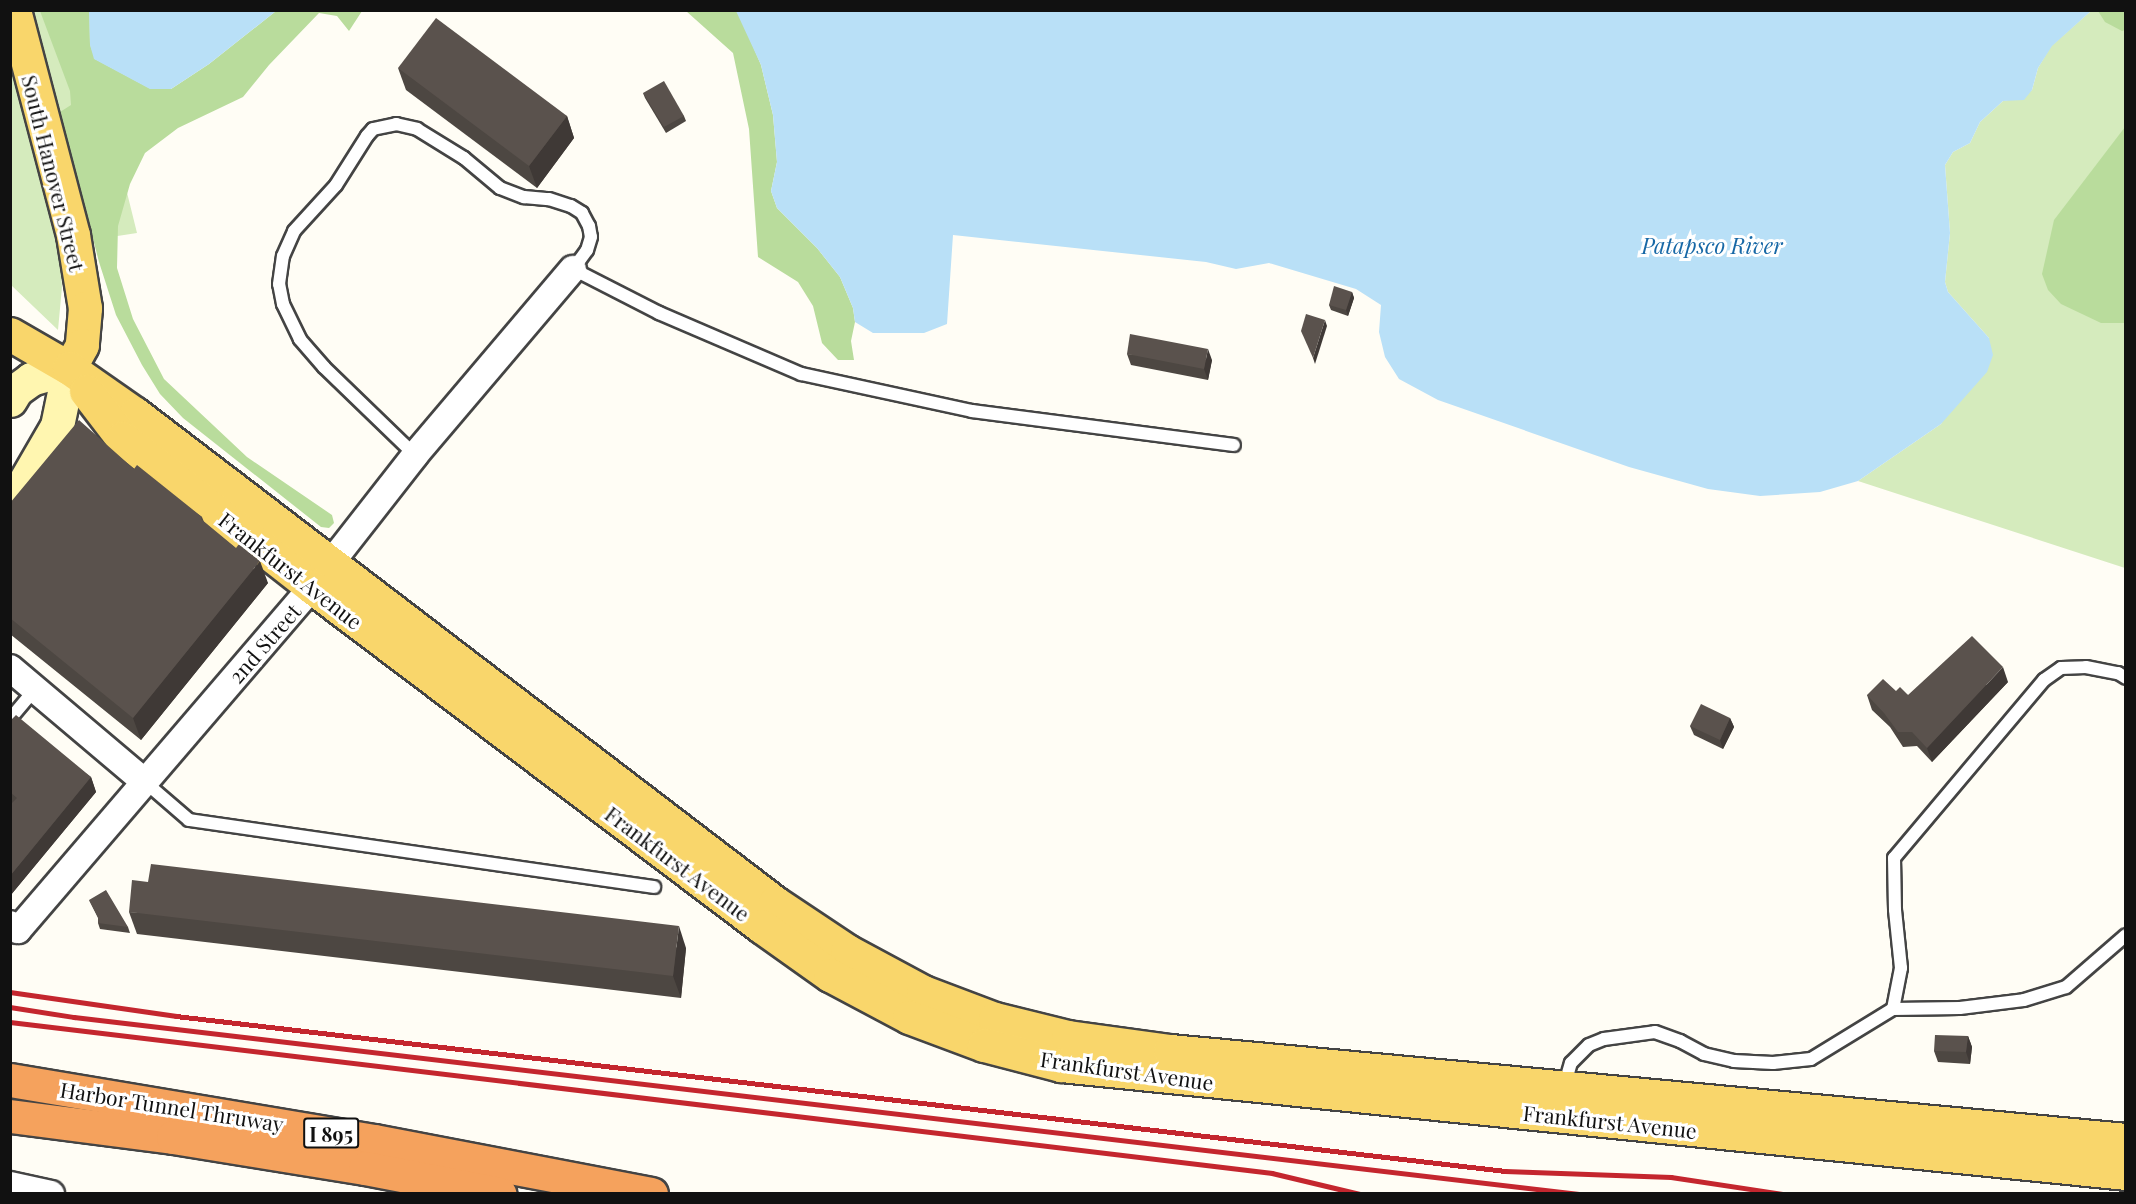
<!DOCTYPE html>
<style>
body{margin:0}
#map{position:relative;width:2136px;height:1204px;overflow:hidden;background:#fffdf5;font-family:"Playfair Display",serif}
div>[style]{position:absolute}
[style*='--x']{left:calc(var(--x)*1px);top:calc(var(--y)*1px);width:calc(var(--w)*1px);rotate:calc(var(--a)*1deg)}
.green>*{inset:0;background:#d5ebbd}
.forest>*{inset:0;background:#b9dc9c}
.water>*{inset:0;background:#b9e0f7}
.roads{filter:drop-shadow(2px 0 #444) drop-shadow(-2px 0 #444) drop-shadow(0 2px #444) drop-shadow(0 -2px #444)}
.lane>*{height:12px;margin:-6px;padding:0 6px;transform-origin:6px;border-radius:6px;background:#fff}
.street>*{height:26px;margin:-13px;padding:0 13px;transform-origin:13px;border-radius:13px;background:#fff}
.secondary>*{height:33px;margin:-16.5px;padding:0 16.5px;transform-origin:16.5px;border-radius:16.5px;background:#fff6b0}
.primary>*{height:33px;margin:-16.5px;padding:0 16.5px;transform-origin:16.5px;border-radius:16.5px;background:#f9d66b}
.highway>*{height:33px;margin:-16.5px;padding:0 16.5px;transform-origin:16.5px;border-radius:16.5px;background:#f5a25d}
.rail>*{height:4.5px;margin:-2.25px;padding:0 2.25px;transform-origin:2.25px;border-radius:2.25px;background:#c4262e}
.wall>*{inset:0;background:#4d4742}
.shaded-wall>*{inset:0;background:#3f3936}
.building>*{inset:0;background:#5a524d}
span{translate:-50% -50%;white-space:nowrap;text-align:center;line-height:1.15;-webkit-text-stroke:6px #fff;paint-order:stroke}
.shield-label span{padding:2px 4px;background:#fff;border:2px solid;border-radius:4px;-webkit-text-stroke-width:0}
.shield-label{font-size:20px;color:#111;font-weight:700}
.street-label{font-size:21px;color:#111}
.water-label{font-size:22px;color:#1768a6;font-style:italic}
.frame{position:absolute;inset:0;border:12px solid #111;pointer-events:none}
</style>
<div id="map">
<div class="green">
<div style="clip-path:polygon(10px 11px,89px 11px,94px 59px,137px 233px,59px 245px,62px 287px,58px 330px,11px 285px)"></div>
<div style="clip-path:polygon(2091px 11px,2125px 11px,2125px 568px,1858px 481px,1941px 424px,1989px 338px,1948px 292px,1945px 282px,1950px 233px,1945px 165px,1953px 152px,1970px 143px,1980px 122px,2003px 101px,2014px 99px,2032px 90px,2038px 68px,2051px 46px)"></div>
</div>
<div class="forest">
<div style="clip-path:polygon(40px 11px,89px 11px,90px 45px,95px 59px,151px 89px,171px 89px,209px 64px,276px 11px,362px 11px,349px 31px,337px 16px,319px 13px,269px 65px,243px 97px,178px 128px,145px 153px,130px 184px,118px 226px,117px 268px,133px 319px,164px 379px,247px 457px,332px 515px,334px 523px,329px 528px,321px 527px,183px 418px,160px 394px,142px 365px,116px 315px,99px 262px,60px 112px,71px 105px,70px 91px)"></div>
<div style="clip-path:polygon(686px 11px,736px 11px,740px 16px,761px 65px,773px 115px,777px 162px,771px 191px,777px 208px,817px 248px,840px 277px,853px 308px,855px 322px,851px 341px,854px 360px,838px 360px,822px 343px,813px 306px,798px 282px,758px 257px,749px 129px,733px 53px)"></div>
<div style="clip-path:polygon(2098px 11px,2125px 11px,2125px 30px,2122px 31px,2105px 22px)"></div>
<div style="clip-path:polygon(2125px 127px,2125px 323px,2101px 323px,2061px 304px,2048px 290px,2042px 274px,2054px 220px)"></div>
</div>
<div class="water">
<div style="clip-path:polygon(89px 11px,276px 11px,209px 64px,171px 89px,150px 89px,94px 59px,90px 45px)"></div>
<div style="clip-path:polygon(736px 11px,2091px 11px,2052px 46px,2038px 68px,2032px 90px,2024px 100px,2003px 101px,1980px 122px,1970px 143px,1953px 152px,1945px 165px,1950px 233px,1945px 282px,1948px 292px,1989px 338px,1993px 355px,1987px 372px,1941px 424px,1858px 481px,1820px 492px,1760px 496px,1708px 489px,1629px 467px,1438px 400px,1399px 379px,1385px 357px,1379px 332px,1381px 305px,1356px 289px,1269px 263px,1236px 269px,1206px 262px,953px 235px,947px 324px,924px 333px,873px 333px,855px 322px,853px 308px,840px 277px,817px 248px,777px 208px,771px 191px,777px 162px,773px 115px,761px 65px)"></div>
</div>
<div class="roads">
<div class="lane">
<div style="--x:415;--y:455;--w:127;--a:-136"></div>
<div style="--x:324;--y:367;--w:37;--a:-131"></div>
<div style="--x:300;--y:339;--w:39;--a:-116"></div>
<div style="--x:283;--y:304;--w:20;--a:-101"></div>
<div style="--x:279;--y:284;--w:28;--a:-82"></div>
<div style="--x:283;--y:256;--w:27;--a:-66"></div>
<div style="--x:294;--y:231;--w:62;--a:-47.6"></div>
<div style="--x:336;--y:185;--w:58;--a:-57.7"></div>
<div style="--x:367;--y:136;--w:9;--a:-49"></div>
<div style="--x:373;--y:129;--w:24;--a:-12"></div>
<div style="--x:396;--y:124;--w:22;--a:13"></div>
<div style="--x:417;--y:129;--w:55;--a:31.7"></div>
<div style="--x:464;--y:158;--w:47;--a:39.8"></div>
<div style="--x:500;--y:188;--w:26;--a:21"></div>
<div style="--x:524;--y:197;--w:25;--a:5"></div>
<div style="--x:549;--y:199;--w:23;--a:18"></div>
<div style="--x:571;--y:206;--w:13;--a:32"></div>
<div style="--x:582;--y:213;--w:15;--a:62"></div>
<div style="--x:589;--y:226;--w:11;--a:80"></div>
<div style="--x:591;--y:237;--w:14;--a:107"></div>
<div style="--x:587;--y:250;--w:24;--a:126"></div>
<div style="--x:573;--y:269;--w:97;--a:27.1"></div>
<div style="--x:659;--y:313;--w:155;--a:23.2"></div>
<div style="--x:801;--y:374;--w:175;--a:12.2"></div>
<div style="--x:972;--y:411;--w:264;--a:7.4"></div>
<div style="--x:10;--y:719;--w:39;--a:-50"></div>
<div style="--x:145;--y:782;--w:58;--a:40.8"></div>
<div style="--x:189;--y:820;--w:470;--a:8.2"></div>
<div style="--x:1893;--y:1009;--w:42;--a:-79"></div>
<div style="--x:1901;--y:968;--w:58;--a:-95.9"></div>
<div style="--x:1895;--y:910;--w:52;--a:-91.1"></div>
<div style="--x:1894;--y:858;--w:233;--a:-49.9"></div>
<div style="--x:2044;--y:680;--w:21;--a:-35"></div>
<div style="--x:2061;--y:668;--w:25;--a:-2"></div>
<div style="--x:2086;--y:667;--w:33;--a:11"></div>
<div style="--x:2118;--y:673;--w:9;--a:32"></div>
<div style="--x:1564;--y:1087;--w:25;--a:-74"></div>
<div style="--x:1571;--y:1063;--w:25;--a:-45"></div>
<div style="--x:1589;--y:1045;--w:16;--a:-22"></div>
<div style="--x:1604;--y:1039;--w:51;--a:-7.8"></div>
<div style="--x:1655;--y:1032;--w:27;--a:20"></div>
<div style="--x:1680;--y:1041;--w:27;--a:28"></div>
<div style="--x:1704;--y:1054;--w:31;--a:13"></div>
<div style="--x:1734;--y:1061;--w:39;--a:3"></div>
<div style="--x:1773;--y:1063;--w:38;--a:-6"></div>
<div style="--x:1811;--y:1059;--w:96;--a:-31.4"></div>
<div style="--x:1893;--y:1009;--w:67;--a:-0.9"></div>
<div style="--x:1960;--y:1008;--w:64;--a:-7.1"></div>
<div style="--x:2024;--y:1000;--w:44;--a:-17.2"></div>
<div style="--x:2066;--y:987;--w:79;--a:-40.9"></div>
</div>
<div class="street">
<div style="--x:10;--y:668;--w:177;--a:40.2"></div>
<div style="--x:10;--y:924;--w:10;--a:37"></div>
<div style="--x:18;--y:930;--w:452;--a:-49.4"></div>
<div style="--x:312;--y:587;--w:167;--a:-52"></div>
<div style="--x:415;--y:455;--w:244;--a:-49.7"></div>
<div style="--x:10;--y:1185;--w:42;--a:12.4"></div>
</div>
<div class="secondary">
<div style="--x:10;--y:400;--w:12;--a:-59"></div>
<div style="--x:16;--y:390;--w:19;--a:-36"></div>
<div style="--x:31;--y:379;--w:40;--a:-16"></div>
<div style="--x:69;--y:368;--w:59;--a:101.7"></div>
<div style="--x:57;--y:426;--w:94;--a:120.1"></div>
</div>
<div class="primary">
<div style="--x:14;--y:10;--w:233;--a:75.3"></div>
<div style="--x:73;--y:235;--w:74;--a:80.7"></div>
<div style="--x:85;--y:308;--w:37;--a:95"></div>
<div style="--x:82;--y:345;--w:26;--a:119"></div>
<div style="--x:10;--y:334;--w:68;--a:30"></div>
<div style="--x:69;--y:368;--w:80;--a:34.9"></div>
<div style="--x:135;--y:414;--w:805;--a:37.38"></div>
<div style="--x:775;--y:903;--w:87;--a:33.7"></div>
<div style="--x:847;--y:951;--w:86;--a:28.3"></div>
<div style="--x:923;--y:992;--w:77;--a:20.6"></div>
<div style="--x:995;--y:1019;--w:75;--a:13.9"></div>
<div style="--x:1068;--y:1037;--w:103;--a:7.8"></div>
<div style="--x:1170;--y:1051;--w:960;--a:5.32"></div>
<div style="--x:86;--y:391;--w:59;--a:52.5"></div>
<div style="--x:122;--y:438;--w:241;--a:38.1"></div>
<div style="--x:312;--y:587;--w:563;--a:37.05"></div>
<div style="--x:761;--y:926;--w:85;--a:35.4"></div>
<div style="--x:830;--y:975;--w:89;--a:28"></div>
<div style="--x:909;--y:1017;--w:80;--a:20.5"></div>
<div style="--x:984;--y:1045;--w:80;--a:14.6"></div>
<div style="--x:1061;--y:1065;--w:1070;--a:5.79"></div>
</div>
<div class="highway">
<div style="--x:10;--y:1080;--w:369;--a:9.5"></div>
<div style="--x:374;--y:1141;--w:282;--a:10.8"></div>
<div style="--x:10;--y:1116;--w:164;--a:7.3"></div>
<div style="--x:173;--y:1137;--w:194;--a:9.2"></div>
<div style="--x:365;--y:1168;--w:137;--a:10.9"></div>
</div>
</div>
<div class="rail">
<div style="--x:10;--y:992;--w:168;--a:8.2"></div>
<div style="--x:176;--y:1016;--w:1338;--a:6.65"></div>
<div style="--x:1505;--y:1171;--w:166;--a:2.1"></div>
<div style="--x:1671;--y:1177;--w:114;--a:8.6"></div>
<div style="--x:10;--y:1007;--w:65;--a:8.9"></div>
<div style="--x:74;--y:1017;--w:1515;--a:6.71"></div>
<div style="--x:10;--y:1022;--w:1271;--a:6.82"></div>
<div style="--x:1272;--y:1173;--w:90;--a:13.4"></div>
</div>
<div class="wall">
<div style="clip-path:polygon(398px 68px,567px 116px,574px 138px,537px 188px,406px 90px)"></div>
<div style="clip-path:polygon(643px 93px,684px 116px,686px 121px,666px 133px,645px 98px)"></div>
<div style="clip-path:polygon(1352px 292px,1354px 298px,1348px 316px,1331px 310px,1329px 305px)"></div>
<div style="clip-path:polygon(1127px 354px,1212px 360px,1208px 380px,1131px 365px)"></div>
<div style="clip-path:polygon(134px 469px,202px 517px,204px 522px,268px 583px,141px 740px,10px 634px,10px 503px)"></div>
<div style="clip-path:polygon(2008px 682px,1932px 762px,1917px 746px,1903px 747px,1890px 727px,1872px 710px,1867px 695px,1896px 691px,1908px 695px)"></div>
<div style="clip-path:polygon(1730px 718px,1734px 727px,1723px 749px,1694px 735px,1690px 726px)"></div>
<div style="clip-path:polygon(10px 721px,91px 777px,96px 792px,10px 896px,10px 805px,12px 803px,10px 802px)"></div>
<div style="clip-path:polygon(89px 900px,128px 927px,130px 933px,100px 929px,98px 923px,98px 918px)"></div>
<div style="clip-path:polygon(129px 912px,686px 948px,681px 998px,137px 934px)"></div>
<div style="clip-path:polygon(1968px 1036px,1972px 1047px,1970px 1064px,1938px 1062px,1934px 1051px)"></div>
</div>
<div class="shaded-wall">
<div style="clip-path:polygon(567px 116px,574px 138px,537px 188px,529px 166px)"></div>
<div style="clip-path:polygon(1352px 292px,1354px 298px,1348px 316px,1346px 310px)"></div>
<div style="clip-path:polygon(1325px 320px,1327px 326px,1315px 364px,1313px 358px)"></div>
<div style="clip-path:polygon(1208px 349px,1212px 360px,1208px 380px,1204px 369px)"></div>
<div style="clip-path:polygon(260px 561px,268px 583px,141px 740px,133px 718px)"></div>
<div style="clip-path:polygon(2003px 667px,2008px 682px,1932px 762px,1927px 748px)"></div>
<div style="clip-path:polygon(1730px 718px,1734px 727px,1723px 749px,1720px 740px)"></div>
<div style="clip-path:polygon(91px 777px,96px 792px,10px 896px,10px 876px)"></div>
<div style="clip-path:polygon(679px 926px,686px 948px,681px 998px,673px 976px)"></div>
<div style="clip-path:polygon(1968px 1036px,1972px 1047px,1970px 1064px,1966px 1052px)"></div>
</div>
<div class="building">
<div style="clip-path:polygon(436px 18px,567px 116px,529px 166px,398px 68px)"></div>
<div style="clip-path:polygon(664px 81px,684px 116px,664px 127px,643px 93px)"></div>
<div style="clip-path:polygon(1334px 286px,1352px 292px,1346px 310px,1329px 305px)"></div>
<div style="clip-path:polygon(1306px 314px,1325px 320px,1313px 358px,1301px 331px)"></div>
<div style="clip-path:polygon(1130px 334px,1208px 349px,1204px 369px,1127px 354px)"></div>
<div style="clip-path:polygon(79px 420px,134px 469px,137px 465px,202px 517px,201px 519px,236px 548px,239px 544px,260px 561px,133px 718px,10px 618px,10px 503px)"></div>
<div style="clip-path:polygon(1972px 636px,2003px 667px,1927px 748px,1912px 732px,1898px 732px,1884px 713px,1867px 695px,1883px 679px,1896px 691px,1900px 687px,1908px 695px)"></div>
<div style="clip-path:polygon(1701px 704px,1730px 718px,1720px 740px,1690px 726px)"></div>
<div style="clip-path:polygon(16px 715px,91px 777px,10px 876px,10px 805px,17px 798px,10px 792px,10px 721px)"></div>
<div style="clip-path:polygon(151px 864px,679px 926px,673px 976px,129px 912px,132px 880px,148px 882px)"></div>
<div style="clip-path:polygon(106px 890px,128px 927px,98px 923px,98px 917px,89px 900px)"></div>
<div style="clip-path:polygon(1935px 1035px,1968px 1036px,1966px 1052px,1934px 1051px)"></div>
</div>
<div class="shield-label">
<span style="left:331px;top:1133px">I 895</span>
</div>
<div class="street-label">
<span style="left:54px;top:173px;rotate:76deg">South Hanover Street</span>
<span style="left:291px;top:570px;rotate:38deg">Frankfurst Avenue</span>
<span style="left:264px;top:643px;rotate:-49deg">2nd Street</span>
<span style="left:678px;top:863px;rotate:37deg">Frankfurst Avenue</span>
<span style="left:1127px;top:1070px;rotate:8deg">Frankfurst Avenue</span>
<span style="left:172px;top:1106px;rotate:9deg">Harbor Tunnel Thruway</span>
<span style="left:1610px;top:1121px;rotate:6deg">Frankfurst Avenue</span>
</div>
<div class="water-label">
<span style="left:1712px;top:246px">Patapsco River</span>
</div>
<div class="frame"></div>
</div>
